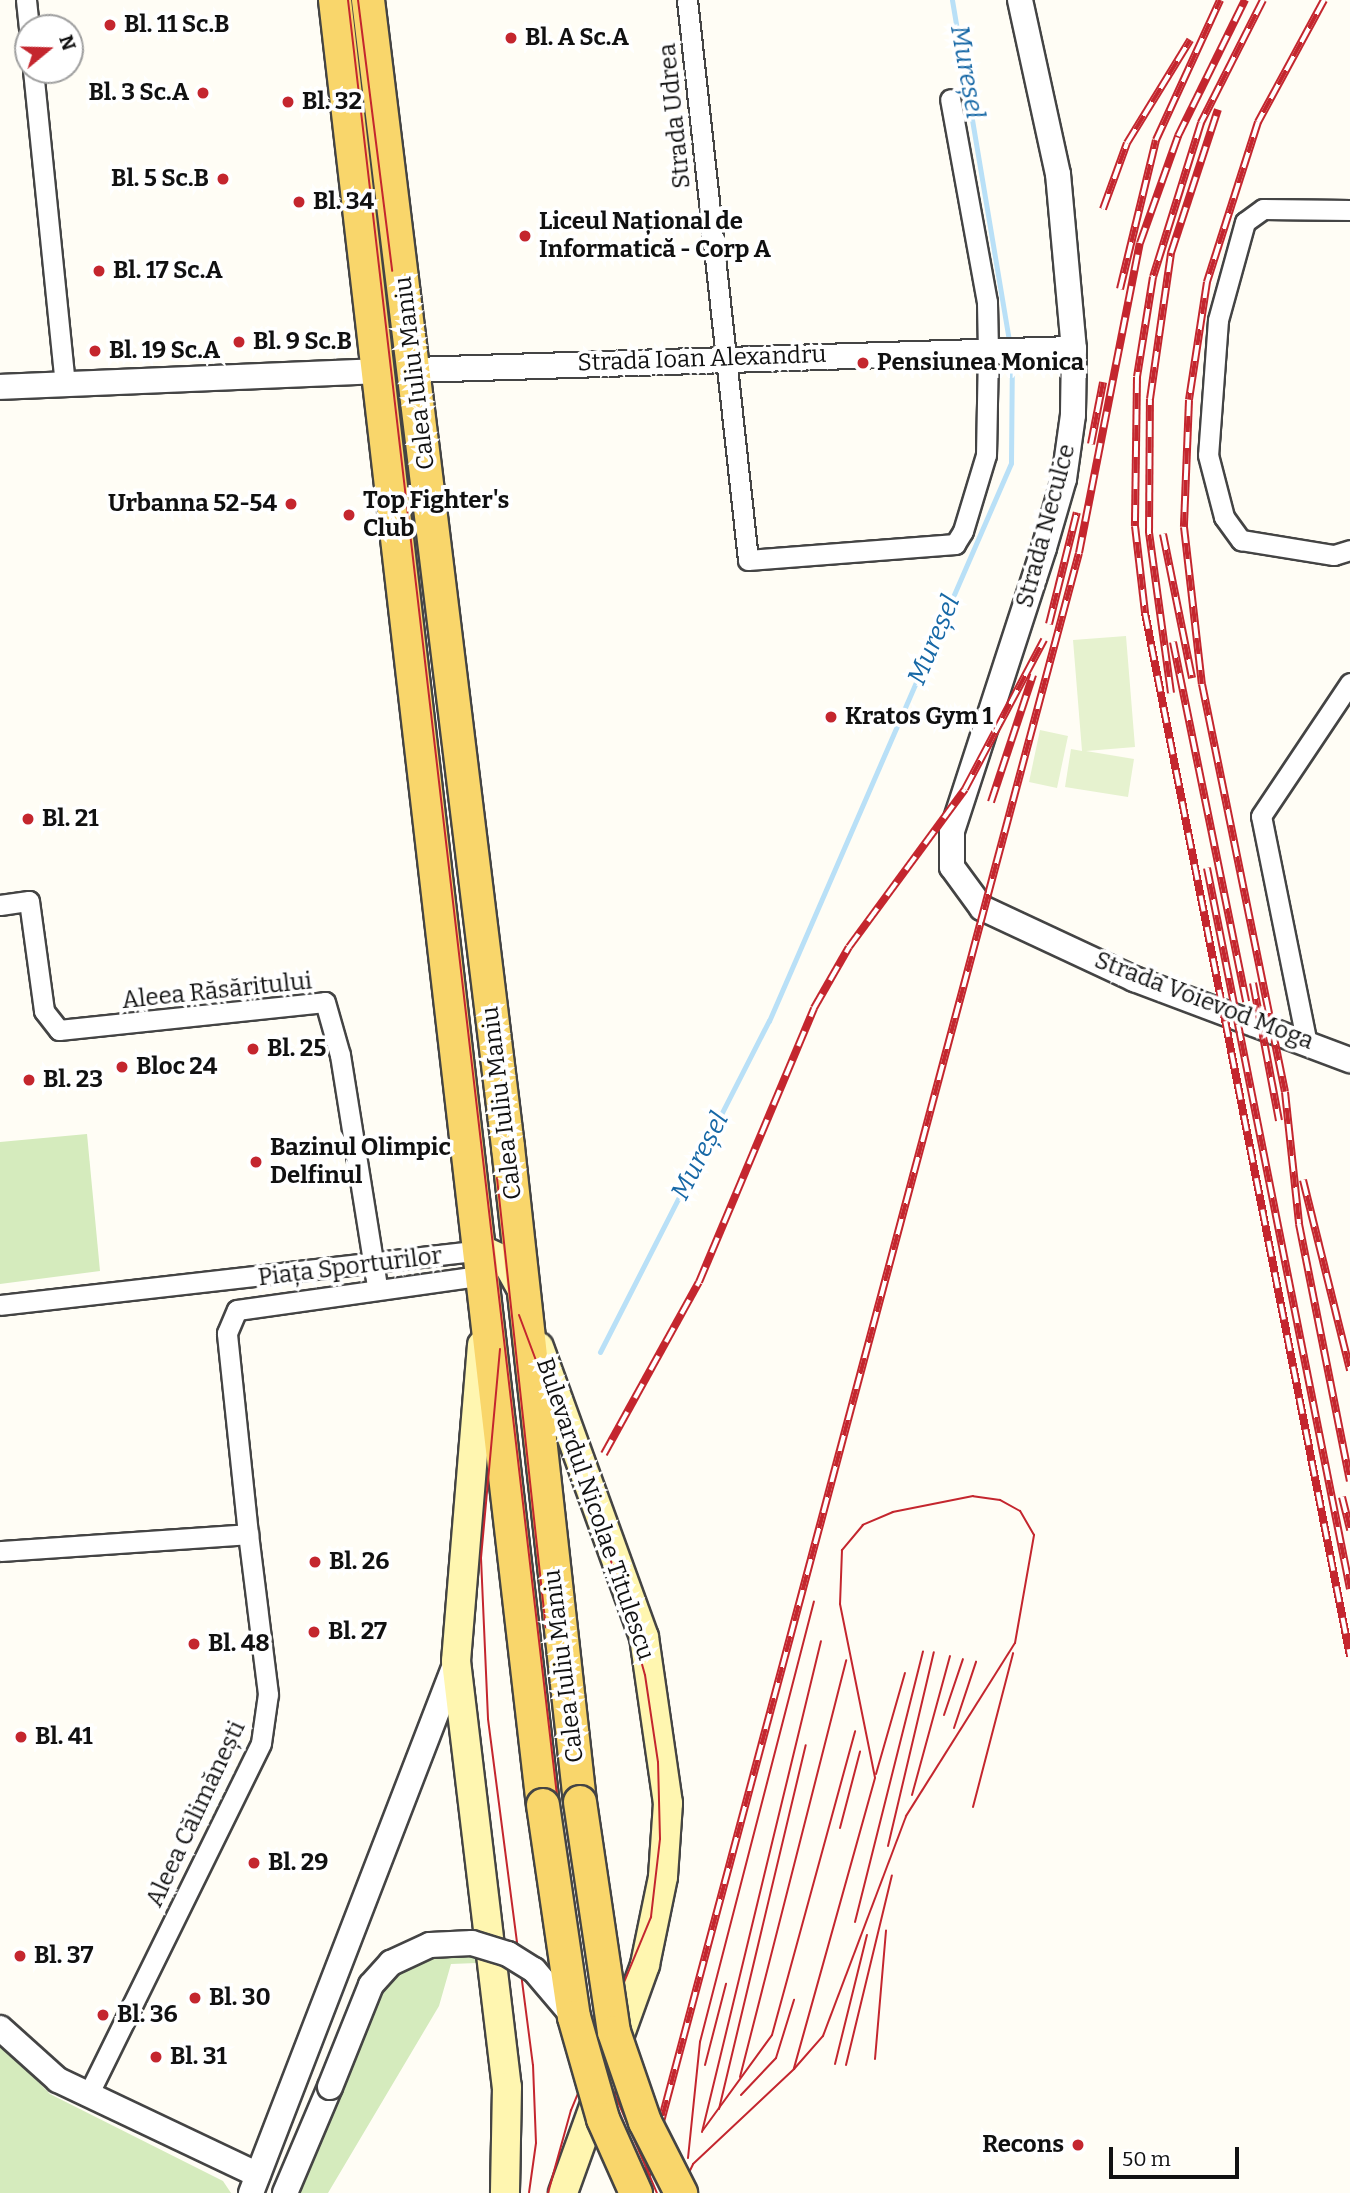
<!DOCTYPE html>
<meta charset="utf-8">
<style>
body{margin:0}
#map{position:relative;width:1350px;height:2193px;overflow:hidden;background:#fffdf5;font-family:Bitter,serif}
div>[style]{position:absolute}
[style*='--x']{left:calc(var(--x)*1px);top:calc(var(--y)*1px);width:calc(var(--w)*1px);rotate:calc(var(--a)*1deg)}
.green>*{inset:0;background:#d5ebbd}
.pitch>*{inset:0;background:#e6f2cf}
.stream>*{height:5px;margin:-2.5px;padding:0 2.5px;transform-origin:2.5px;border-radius:2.5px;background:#b9e0f7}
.roads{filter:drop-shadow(2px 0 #444) drop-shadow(-2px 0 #444) drop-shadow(0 2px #444) drop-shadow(0 -2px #444)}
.minor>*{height:19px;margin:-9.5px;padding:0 9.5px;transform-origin:9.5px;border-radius:9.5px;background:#fff}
.tertiary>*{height:24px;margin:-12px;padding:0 12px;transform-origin:12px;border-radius:12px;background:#fff}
.secondary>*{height:28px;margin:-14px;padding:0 14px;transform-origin:14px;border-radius:14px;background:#fff6b0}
.primary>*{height:32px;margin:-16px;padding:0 16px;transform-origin:16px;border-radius:16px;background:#f9d66b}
.tram>*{height:2px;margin:-1px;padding:0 1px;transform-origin:1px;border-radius:1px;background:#c4262e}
.rail>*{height:8px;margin-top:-4px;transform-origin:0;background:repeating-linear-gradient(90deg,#fff 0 16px,#c4262e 0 32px);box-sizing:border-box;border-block:2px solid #c4262e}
.bridges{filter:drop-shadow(2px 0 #444) drop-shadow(-2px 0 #444) drop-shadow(0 2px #444) drop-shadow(0 -2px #444)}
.tertiary-bridge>*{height:24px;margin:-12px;padding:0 12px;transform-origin:12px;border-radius:12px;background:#fff}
.primary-bridge>*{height:32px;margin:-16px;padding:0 16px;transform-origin:16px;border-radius:16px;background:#f9d66b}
.dots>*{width:19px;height:19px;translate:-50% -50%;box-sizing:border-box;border:4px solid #fff;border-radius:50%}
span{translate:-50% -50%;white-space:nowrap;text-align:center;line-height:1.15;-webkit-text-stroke:7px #fff;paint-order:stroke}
.poi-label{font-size:24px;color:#111;font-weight:700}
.left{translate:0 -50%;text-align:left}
.right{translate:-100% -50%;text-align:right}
.street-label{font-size:24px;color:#111}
.water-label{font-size:26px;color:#1768a6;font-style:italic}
.north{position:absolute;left:14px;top:14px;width:70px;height:70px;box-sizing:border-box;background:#fff;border:2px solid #a0a0a0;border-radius:50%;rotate:71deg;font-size:19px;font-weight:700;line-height:28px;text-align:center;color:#111}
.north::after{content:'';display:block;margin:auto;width:24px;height:32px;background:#c4262e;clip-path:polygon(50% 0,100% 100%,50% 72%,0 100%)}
.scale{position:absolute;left:1109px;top:2147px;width:130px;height:32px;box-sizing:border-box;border:4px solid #111;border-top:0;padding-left:9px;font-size:21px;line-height:24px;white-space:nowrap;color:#111;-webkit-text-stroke:5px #fff;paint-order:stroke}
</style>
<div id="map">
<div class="green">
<div style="clip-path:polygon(87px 1134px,100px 1271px,0 1284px,0 1142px)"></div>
<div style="clip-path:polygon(442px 1955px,475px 1955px,477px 1963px,451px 1964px,439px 2006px,328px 2193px,299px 2193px,381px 1994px,403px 1968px)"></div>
<div style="clip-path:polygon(0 2043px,50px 2094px,223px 2181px,231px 2193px,0 2193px)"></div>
</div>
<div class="pitch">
<div style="clip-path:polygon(1126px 636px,1135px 747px,1086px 751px,1134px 759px,1128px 797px,1065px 787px,1071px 749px,1082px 751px,1073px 640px)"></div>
<div style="clip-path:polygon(1040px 730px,1068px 736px,1057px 788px,1029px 782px)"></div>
</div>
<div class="stream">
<div style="--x:952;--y:0;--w:350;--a:80.5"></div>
<div style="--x:600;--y:1352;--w:372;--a:-63"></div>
<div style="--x:769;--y:1021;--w:608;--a:-66.55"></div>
<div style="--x:1011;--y:463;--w:105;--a:-89.5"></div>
</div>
<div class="roads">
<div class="minor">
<div style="--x:26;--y:0;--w:28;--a:84"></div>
<div style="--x:687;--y:0;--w:563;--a:83.78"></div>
<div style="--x:748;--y:560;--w:208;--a:-4.4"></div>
<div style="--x:955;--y:544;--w:15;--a:-58"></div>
<div style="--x:963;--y:531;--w:79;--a:-73.2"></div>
<div style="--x:986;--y:455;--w:104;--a:-88.9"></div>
<div style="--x:988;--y:351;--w:49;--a:-91.2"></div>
<div style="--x:987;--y:302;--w:206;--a:-100.3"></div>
<div style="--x:33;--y:70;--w:315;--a:84.2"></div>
<div style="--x:1350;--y:210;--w:87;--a:-179.3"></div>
<div style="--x:1263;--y:209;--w:22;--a:144"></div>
<div style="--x:1245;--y:222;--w:102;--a:105.4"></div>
<div style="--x:1218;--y:320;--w:135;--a:94.2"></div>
<div style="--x:1208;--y:455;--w:64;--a:75.5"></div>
<div style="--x:1224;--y:517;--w:29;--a:54"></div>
<div style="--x:1241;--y:540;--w:94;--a:9.2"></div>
<div style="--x:1334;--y:555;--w:17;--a:-17"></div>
<div style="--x:0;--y:905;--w:29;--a:-8"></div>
<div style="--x:29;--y:901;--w:111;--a:82.2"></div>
<div style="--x:44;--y:1011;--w:24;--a:52"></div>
<div style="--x:59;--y:1030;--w:267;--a:-6"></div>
<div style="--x:325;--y:1002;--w:55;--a:74.2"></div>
<div style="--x:340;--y:1055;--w:235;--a:80.9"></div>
<div style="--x:1306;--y:1039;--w:227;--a:-101.4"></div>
<div style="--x:1261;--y:816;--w:160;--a:-56.2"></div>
<div style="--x:0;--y:1305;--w:485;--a:-6.5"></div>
<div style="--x:0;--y:1551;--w:249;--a:-3.9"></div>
<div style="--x:248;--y:1534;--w:202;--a:-96"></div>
<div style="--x:227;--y:1333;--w:25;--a:-67"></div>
<div style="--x:237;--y:1310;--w:250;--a:-8"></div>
<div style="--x:88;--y:2095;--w:392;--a:-63.8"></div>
<div style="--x:261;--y:1743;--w:49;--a:-81.9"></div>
<div style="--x:268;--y:1694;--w:161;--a:-97.1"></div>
</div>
<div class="tertiary">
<div style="--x:1020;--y:0;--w:178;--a:77.7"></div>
<div style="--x:1058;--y:174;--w:176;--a:84.8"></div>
<div style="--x:1074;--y:349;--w:66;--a:90.9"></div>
<div style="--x:1073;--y:415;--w:65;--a:98"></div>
<div style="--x:1064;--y:479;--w:72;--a:106.2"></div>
<div style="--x:1044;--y:548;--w:298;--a:108"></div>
<div style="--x:952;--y:831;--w:36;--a:90"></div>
<div style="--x:952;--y:867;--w:51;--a:53.8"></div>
<div style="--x:982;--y:908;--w:168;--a:25"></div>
<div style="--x:1134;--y:979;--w:231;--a:20.6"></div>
<div style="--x:415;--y:370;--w:659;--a:-1.83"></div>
<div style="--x:0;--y:387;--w:381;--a:-2.4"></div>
<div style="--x:0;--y:2028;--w:78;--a:41.9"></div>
<div style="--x:58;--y:2080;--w:221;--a:25.4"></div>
<div style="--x:251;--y:2193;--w:566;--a:-68.88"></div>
<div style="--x:285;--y:2193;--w:115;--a:-67"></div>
</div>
<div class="secondary">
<div style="--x:482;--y:1250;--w:26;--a:25"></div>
<div style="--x:506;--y:1261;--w:35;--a:61"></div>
<div style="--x:482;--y:1345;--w:317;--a:94.7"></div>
<div style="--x:456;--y:1661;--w:429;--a:83.2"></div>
<div style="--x:507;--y:2087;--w:106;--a:91.1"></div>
<div style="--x:539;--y:1347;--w:308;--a:70.1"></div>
<div style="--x:644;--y:1637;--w:168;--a:81.8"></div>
<div style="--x:668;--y:1803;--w:74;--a:93.9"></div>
<div style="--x:663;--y:1877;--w:90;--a:101.6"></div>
<div style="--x:645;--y:1965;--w:242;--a:109.8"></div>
</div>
<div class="primary">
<div style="--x:335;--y:0;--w:1817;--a:83.43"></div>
<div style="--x:368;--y:0;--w:1156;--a:83.04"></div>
<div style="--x:508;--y:1147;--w:659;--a:83.73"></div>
</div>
</div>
<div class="tram">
<div style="--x:348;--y:0;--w:1921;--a:83.36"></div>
<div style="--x:570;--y:1908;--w:150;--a:79.2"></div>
<div style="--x:598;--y:2055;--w:150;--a:66.9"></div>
<div style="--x:358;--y:0;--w:273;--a:82.8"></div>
<div style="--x:497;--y:1178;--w:452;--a:83.8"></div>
<div style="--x:519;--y:1315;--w:291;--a:69.5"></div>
<div style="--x:621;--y:1588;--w:90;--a:74.6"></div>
<div style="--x:645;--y:1675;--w:88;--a:81.5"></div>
<div style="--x:658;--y:1762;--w:77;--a:88.5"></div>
<div style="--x:660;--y:1839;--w:79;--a:96.6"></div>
<div style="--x:651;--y:1917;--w:209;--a:112.5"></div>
<div style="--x:571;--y:2110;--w:86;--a:105.5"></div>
<div style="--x:500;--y:1349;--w:210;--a:95.2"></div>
<div style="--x:481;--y:1558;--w:161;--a:87.5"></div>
<div style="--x:488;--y:1719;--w:349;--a:82.6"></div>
<div style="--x:533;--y:2065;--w:78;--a:87.8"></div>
<div style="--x:536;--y:2143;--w:50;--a:98"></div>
<div style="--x:944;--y:1715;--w:59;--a:-71.3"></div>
<div style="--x:954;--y:1728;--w:70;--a:-71.6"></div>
<div style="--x:876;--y:1774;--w:105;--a:-74"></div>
<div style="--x:912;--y:1795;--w:144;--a:-74.7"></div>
<div style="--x:973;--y:1807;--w:159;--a:-75.4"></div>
<div style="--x:840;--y:1828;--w:79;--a:-75.3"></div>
<div style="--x:888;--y:1846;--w:199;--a:-76.7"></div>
<div style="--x:855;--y:1922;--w:279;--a:-75.9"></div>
<div style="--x:875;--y:2059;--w:129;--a:-85.1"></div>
<div style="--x:835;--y:2064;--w:133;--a:-76.1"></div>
<div style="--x:705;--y:2065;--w:84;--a:-75.5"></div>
<div style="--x:846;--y:2065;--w:195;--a:-76.4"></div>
<div style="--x:740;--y:2077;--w:430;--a:-75.7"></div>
<div style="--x:741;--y:2095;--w:51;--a:-46.6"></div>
<div style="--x:776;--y:2058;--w:61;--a:-72.8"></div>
<div style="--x:719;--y:2109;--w:374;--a:-76.6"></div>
<div style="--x:703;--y:2130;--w:117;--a:-54"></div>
<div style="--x:772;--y:2035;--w:315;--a:-74.7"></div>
<div style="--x:702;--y:2132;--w:505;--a:-76.38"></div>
<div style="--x:688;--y:2158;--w:117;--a:-84.1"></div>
<div style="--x:700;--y:2042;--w:455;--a:-75.5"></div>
<div style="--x:679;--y:2193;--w:32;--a:-64"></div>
<div style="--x:693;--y:2164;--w:139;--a:-43.2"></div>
<div style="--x:794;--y:2069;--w:44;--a:-48.7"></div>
<div style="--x:823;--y:2036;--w:235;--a:-69.3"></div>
<div style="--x:906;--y:1816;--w:204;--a:-57.8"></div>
<div style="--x:1015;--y:1643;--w:110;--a:-80"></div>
<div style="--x:1034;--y:1535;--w:28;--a:-120"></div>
<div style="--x:1020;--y:1511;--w:23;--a:-151"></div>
<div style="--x:1000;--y:1500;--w:27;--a:-172"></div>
<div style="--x:973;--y:1496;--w:82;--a:168.7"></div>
<div style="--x:893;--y:1512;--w:33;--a:157"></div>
<div style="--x:863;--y:1525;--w:33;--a:130"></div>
<div style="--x:842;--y:1550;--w:54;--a:92.1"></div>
<div style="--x:840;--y:1604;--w:177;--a:78.6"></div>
<div style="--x:875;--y:1778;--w:302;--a:105.6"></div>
</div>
<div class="rail">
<div style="--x:1263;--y:0;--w:138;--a:116.8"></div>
<div style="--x:1201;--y:123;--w:161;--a:107.3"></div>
<div style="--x:1153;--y:277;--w:101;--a:99.1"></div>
<div style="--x:1137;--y:377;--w:149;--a:90.8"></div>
<div style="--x:1135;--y:526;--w:88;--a:83.4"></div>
<div style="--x:1145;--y:613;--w:1063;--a:78.88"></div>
<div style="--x:1324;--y:0;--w:139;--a:118.4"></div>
<div style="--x:1258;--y:122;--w:168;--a:107.7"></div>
<div style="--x:1207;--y:282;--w:119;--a:98.7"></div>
<div style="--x:1189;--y:400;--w:127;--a:92.3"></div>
<div style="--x:1184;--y:527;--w:158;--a:83.5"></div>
<div style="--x:1202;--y:684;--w:416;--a:78.5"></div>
<div style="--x:1285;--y:1092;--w:133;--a:83.9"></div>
<div style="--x:1299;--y:1224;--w:262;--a:78.8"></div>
<div style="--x:1103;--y:209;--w:70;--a:-70"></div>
<div style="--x:1127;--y:143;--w:121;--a:-58.5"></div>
<div style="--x:1120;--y:289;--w:153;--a:-76.4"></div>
<div style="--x:1156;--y:140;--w:154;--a:-65.4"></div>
<div style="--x:1091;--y:444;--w:63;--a:-79"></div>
<div style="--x:1163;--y:534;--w:147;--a:78.6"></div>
<div style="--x:1049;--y:624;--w:115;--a:-76"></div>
<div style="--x:1173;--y:642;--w:367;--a:78.5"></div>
<div style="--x:1171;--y:693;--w:162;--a:-97.8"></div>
<div style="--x:1149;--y:533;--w:134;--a:-89.6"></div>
<div style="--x:1150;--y:399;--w:148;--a:-81.8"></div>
<div style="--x:1171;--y:253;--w:151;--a:-71.9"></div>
<div style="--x:991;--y:802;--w:134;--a:-71.7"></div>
<div style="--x:1207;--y:868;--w:735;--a:78.78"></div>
<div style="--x:1253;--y:983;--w:140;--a:79.3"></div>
<div style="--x:1303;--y:1180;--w:196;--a:76.1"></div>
<div style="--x:604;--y:1454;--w:196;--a:-61.1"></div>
<div style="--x:699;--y:1282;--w:297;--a:-67.2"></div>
<div style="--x:814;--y:1008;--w:70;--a:-60.2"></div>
<div style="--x:849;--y:947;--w:196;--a:-53.7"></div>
<div style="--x:965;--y:789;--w:169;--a:-62.1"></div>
<div style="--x:1342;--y:1497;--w:34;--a:76"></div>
<div style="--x:642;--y:2193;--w:1697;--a:-75.08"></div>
<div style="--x:1079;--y:553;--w:316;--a:-78.9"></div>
<div style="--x:1140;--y:243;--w:114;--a:-70.4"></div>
<div style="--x:1178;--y:136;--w:152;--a:-63.8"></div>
</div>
<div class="bridges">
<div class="tertiary-bridge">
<div style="--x:330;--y:2087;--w:110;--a:-68.1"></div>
<div style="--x:371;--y:1985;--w:30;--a:-48"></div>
<div style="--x:391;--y:1963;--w:43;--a:-24.8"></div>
<div style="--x:430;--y:1945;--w:42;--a:-2.7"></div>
<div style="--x:472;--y:1943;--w:38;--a:17"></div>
<div style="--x:508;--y:1954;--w:31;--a:32"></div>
<div style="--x:534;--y:1970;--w:62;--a:49.6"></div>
</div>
<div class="primary-bridge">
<div style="--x:580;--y:1802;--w:232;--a:81.6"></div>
<div style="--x:614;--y:2032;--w:95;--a:71"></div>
<div style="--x:645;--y:2122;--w:80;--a:63.1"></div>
<div style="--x:543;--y:1805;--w:214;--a:81.7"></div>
<div style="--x:574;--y:2017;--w:106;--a:74.1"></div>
<div style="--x:603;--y:2119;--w:81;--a:66"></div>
</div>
</div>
<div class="dots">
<div style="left:110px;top:25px;background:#c4262e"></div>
<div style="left:511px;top:38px;background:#c4262e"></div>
<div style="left:203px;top:93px;background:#c4262e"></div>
<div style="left:288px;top:102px;background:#c4262e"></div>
<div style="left:223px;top:179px;background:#c4262e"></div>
<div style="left:299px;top:202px;background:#c4262e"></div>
<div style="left:525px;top:236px;background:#c4262e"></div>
<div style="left:99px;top:271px;background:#c4262e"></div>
<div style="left:239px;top:342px;background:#c4262e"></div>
<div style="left:95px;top:351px;background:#c4262e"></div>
<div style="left:863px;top:363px;background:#c4262e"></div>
<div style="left:291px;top:504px;background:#c4262e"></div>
<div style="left:349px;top:515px;background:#c4262e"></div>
<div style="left:831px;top:717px;background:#c4262e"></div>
<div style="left:28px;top:819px;background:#c4262e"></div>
<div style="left:253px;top:1049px;background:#c4262e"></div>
<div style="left:122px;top:1067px;background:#c4262e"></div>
<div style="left:29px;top:1080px;background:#c4262e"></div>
<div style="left:256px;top:1162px;background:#c4262e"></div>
<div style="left:315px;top:1562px;background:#c4262e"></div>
<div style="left:314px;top:1632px;background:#c4262e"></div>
<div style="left:194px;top:1644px;background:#c4262e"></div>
<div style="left:21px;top:1737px;background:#c4262e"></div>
<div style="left:254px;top:1863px;background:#c4262e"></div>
<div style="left:20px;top:1956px;background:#c4262e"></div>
<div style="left:195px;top:1998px;background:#c4262e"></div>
<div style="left:103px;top:2015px;background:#c4262e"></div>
<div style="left:156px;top:2057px;background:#c4262e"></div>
<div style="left:1078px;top:2145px;background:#c4262e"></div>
</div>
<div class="poi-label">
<span class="left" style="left:124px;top:25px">Bl. 11 Sc.B</span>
<span class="left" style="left:525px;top:38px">Bl. A Sc.A</span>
<span class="right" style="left:189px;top:93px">Bl. 3 Sc.A</span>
<span class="left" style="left:302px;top:102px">Bl. 32</span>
<span class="right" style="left:209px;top:179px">Bl. 5 Sc.B</span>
<span class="left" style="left:313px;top:202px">Bl. 34</span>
<span class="left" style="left:539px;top:236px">Liceul Național de<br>Informatică - Corp A</span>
<span class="left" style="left:113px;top:271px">Bl. 17 Sc.A</span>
<span class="left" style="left:253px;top:342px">Bl. 9 Sc.B</span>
<span class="left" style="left:109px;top:351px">Bl. 19 Sc.A</span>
<span class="left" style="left:877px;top:363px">Pensiunea Monica</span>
<span class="left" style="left:363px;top:515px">Top Fighter's<br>Club</span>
<span class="right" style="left:277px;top:504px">Urbanna 52-54</span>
<span class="left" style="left:845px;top:717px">Kratos Gym 1</span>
<span class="left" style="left:42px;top:819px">Bl. 21</span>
<span class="left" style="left:267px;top:1049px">Bl. 25</span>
<span class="left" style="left:136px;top:1067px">Bloc 24</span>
<span class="left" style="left:43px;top:1080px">Bl. 23</span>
<span class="left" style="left:270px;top:1162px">Bazinul Olimpic<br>Delfinul</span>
<span class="left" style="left:329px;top:1562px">Bl. 26</span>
<span class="left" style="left:328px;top:1632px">Bl. 27</span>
<span class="left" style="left:208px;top:1644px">Bl. 48</span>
<span class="left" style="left:35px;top:1737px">Bl. 41</span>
<span class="left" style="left:268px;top:1863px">Bl. 29</span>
<span class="left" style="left:34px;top:1956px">Bl. 37</span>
<span class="left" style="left:209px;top:1998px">Bl. 30</span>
<span class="left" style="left:117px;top:2015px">Bl. 36</span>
<span class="left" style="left:170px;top:2057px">Bl. 31</span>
<span class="right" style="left:1064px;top:2145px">Recons</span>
</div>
<div class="street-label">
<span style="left:675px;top:116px;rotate:-96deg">Strada Udrea</span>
<span style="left:702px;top:359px;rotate:-2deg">Strada Ioan Alexandru</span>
<span style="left:415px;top:373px;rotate:-97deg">Calea Iuliu Maniu</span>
<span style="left:1046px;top:526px;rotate:-75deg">Strada Neculce</span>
<span style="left:217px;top:991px;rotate:-6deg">Aleea Răsăritului</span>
<span style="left:1204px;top:1001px;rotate:21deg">Strada Voievod Moga</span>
<span style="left:502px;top:1103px;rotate:-97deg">Calea Iuliu Maniu</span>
<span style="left:350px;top:1267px;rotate:-7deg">Piața Sporturilor</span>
<span style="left:595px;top:1509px;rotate:71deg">Bulevardul Nicolae Titulescu</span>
<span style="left:564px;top:1666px;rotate:-97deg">Calea Iuliu Maniu</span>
<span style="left:196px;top:1814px;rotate:-65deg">Aleea Călimănești</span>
</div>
<div class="water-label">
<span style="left:967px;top:72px;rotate:80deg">Mureșel</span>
<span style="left:934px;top:640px;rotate:-67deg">Mureșel</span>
<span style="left:700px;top:1156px;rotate:-63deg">Mureșel</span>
</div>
<div class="north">N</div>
<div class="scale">50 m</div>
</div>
